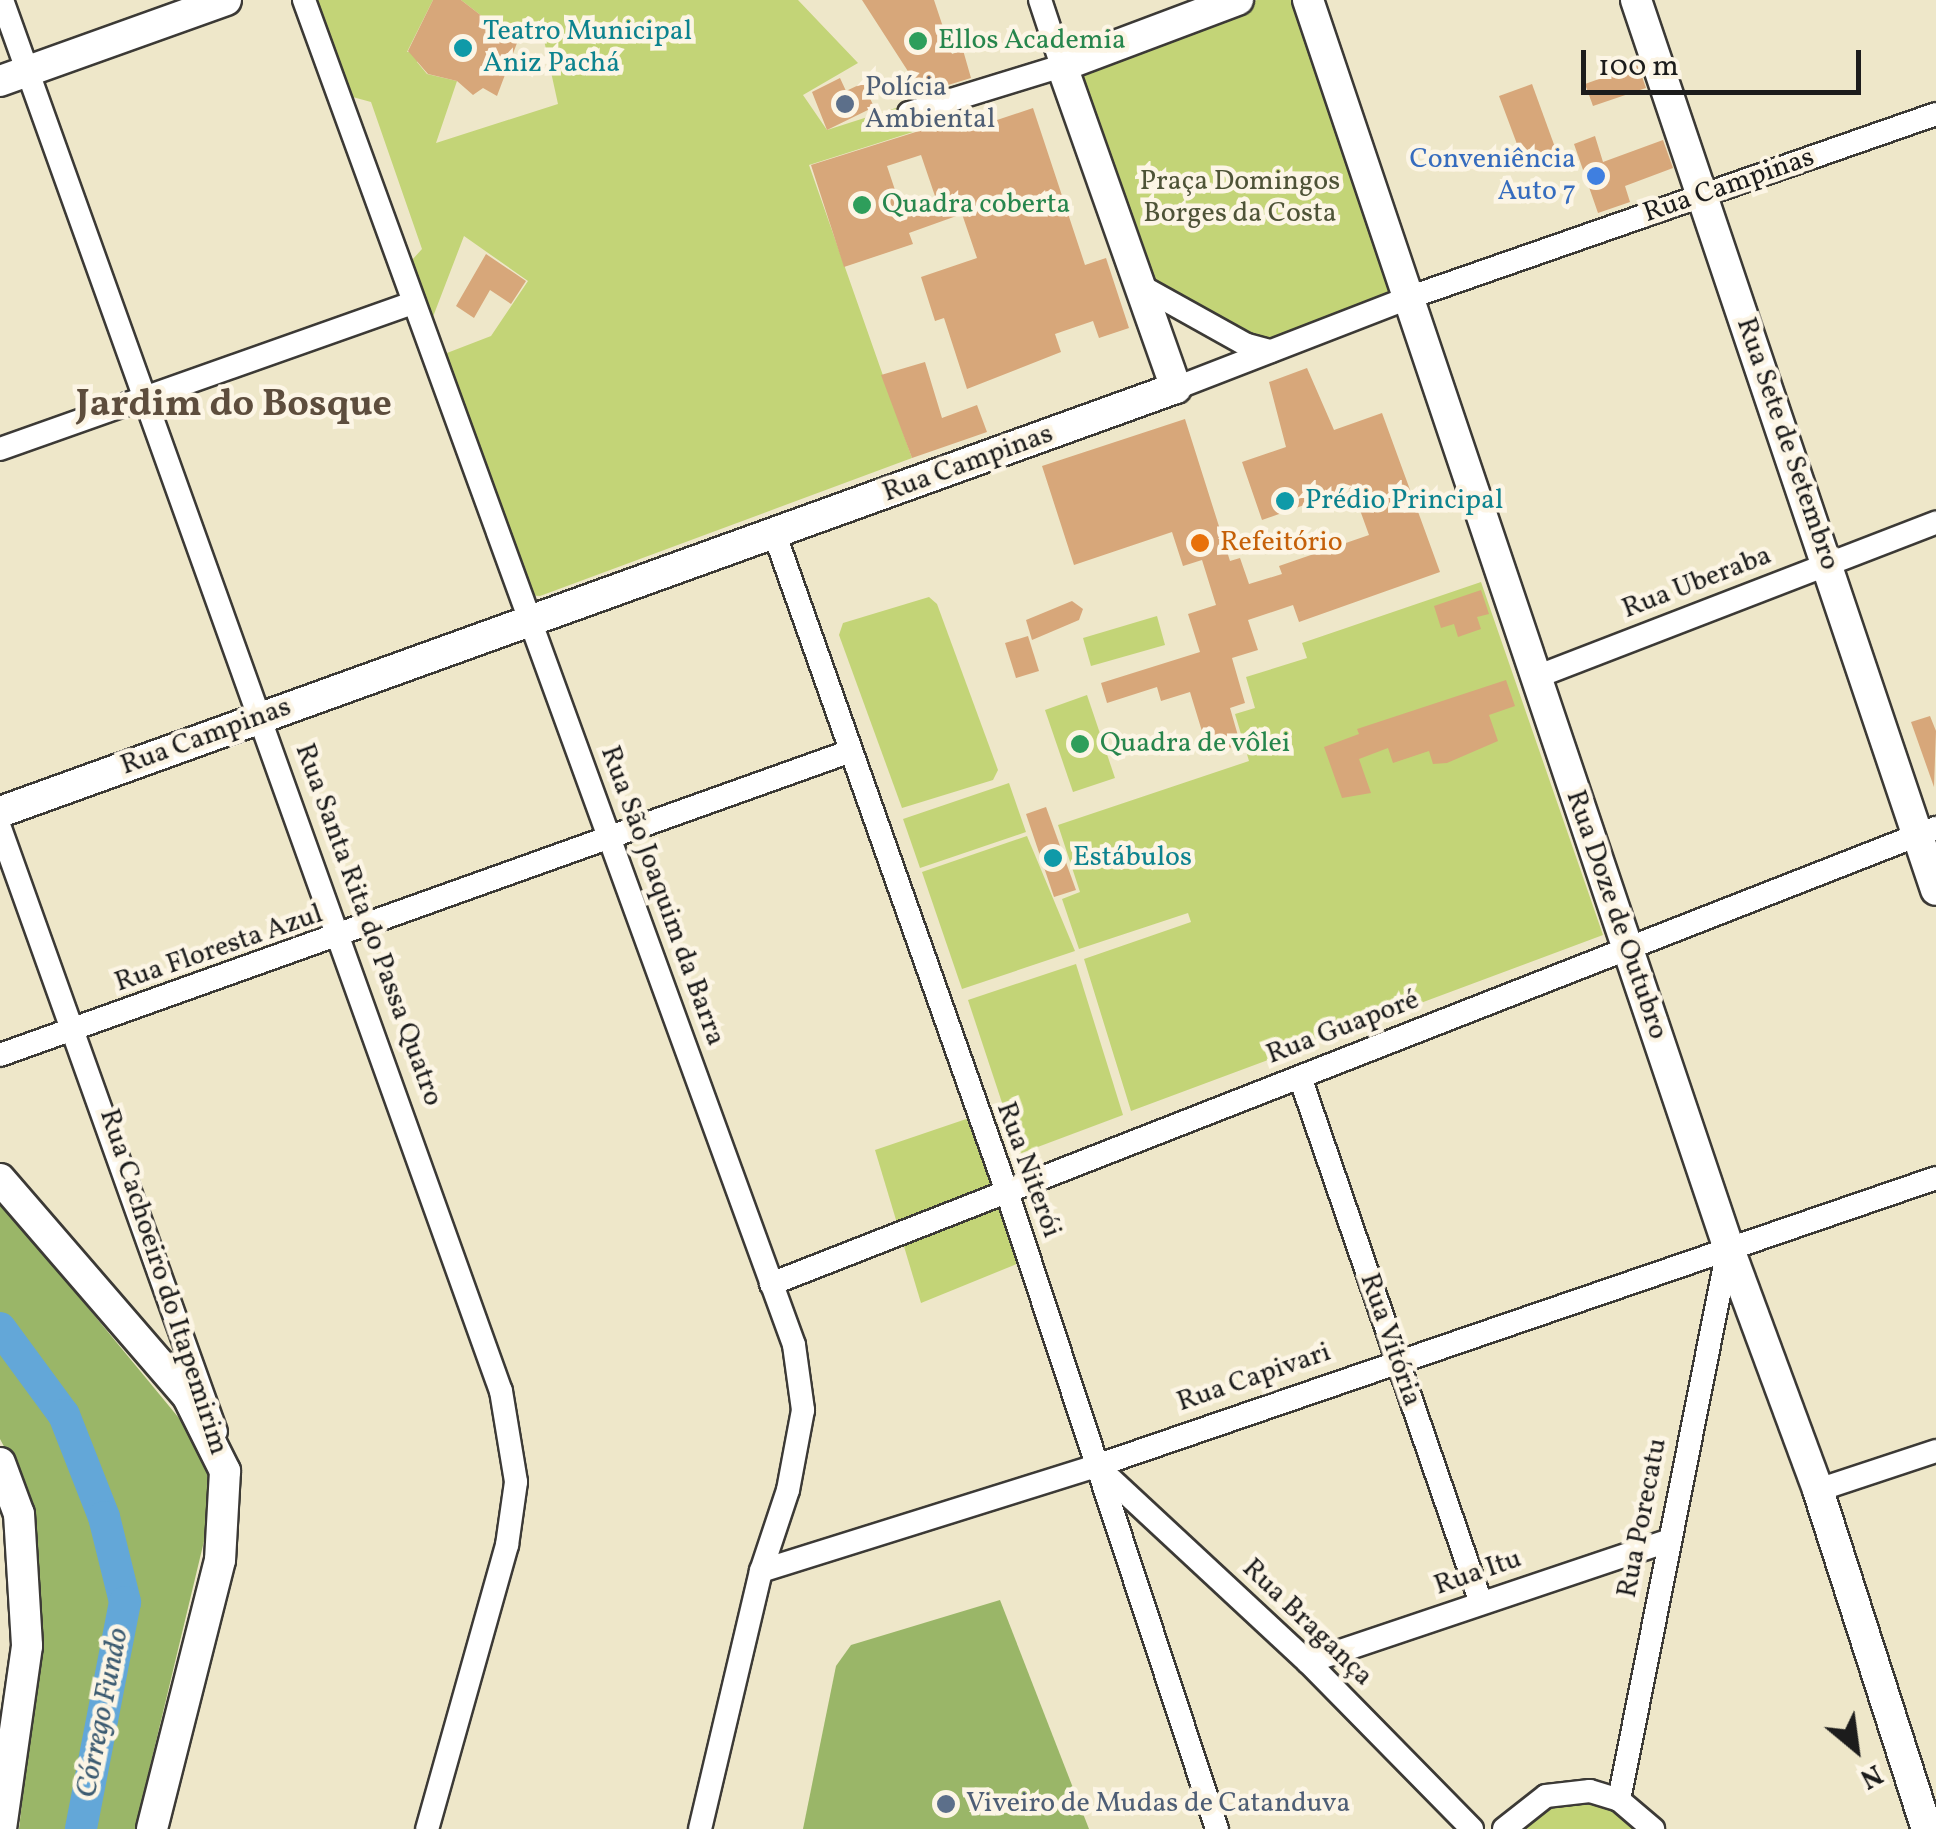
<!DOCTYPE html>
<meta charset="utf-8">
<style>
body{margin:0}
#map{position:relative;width:1936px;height:1829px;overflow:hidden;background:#eee7c9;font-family:Vollkorn,serif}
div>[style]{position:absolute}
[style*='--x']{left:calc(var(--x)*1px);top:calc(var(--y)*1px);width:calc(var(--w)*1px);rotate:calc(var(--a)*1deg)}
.green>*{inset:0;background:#c3d477}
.forest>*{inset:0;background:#9ab668}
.river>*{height:32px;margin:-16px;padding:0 16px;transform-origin:16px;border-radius:16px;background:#63a7d8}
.building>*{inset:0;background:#d7a77a}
.roads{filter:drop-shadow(2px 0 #3c3a36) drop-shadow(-2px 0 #3c3a36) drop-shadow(0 2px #3c3a36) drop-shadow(0 -2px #3c3a36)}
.street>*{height:22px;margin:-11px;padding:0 11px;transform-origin:11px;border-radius:11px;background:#fff}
.secondary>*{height:30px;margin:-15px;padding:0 15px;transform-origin:15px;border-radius:15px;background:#fff}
.dots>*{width:28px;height:28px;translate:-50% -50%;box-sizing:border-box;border:5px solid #fcf5e5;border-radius:50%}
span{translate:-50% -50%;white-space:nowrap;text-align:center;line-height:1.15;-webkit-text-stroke:9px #fcf5e5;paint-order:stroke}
.culture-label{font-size:28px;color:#0d838f}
.left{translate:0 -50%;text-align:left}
.leisure-label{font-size:28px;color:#27864d}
.service-label{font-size:28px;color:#4e5e75}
.shop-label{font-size:28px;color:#366cbe}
.right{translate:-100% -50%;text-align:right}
.park-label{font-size:28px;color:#4e5337}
.street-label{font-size:28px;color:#1c1c1c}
.food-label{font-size:28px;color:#c56008}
.water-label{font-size:30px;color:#3c5b71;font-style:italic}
.district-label{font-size:38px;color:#5d4d3d;font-weight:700}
.north{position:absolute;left:1806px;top:1699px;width:100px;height:100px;-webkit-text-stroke:8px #fcf5e5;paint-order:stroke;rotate:151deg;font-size:28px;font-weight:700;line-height:40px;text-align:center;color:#1c1c1c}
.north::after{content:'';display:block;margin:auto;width:35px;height:45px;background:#1c1c1c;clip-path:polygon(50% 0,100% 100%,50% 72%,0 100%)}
.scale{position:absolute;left:1581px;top:50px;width:280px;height:45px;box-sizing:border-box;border:5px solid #1c1c1c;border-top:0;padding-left:12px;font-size:30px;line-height:35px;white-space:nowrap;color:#1c1c1c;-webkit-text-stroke:8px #fcf5e5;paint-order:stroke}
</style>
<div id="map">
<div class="green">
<div style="clip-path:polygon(305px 0,433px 0,407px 52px,424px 50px,417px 62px,427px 74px,457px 81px,436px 143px,558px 104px,544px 40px,517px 43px,461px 0,798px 0,858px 63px,803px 95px,827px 130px,902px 106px,909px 113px,913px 132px,809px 165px,912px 458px,540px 596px,526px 595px,434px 358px,491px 336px,528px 281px,464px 236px,426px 335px,402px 271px,422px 249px,371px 102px,338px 93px)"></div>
<div style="clip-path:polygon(1257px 0,1295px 0,1399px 293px,1265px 345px,1143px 279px,1074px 73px)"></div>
<div style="clip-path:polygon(1481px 582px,1603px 935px,1131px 1111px,1084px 959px,1191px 922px,1188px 913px,1079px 949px,1062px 899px,1080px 892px,1058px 825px,1249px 761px,1235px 714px,1255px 708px,1246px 677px,1307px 658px,1302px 643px)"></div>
<div style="clip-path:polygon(929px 597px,937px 604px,998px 770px,993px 780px,902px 808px,839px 635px,843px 623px)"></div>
<div style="clip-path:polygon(1157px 616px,1165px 645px,1091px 666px,1083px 638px)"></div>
<div style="clip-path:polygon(1087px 695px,1115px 778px,1073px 792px,1045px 710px)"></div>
<div style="clip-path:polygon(1009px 783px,1026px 832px,920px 868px,903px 819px)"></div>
<div style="clip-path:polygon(1027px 836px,1075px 951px,962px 989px,922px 872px)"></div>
<div style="clip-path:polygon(1076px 964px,1123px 1115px,1019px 1154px,968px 1000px)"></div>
<div style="clip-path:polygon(981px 1114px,1029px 1259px,921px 1303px,875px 1150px)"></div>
<div style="clip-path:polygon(1584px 1804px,1614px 1809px,1644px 1829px,1516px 1829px,1550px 1807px)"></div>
</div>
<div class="forest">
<div style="clip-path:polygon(0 1201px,183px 1423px,207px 1465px,211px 1512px,135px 1829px,19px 1829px,39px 1650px,16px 1469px,0 1439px)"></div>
<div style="clip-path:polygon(1000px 1600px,1089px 1829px,803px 1829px,836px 1666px,851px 1645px)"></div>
</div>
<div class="river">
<div style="--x:0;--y:1328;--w:108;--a:53.7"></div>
<div style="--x:64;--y:1415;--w:110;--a:68.6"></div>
<div style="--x:104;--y:1517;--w:88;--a:76.1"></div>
<div style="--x:125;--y:1602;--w:231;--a:101"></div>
</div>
<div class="building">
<div style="clip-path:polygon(433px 0,461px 0,517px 43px,497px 96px,483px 88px,473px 95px,457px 81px,428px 74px,408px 51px)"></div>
<div style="clip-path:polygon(862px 0,934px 0,952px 54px,963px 50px,971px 78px,922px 93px)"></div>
<div style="clip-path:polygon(1638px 65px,1646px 88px,1593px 106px,1585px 84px)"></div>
<div style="clip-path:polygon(840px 78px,846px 91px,863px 83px,874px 107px,827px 130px,812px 92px)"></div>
<div style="clip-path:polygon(1532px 84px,1556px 150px,1523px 160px,1499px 96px)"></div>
<div style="clip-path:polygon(evenodd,1033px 108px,1085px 265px,1106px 258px,1129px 328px,1099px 338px,1093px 321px,1055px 334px,1061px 352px,967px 389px,944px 318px,935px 321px,921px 277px,977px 258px,962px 214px,909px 233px,913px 244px,844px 267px,811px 165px,957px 119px,961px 132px,1033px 108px,921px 155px,936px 199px,902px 211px,887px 166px,921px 155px)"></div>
<div style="clip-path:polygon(1595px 136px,1603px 162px,1663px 140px,1673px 168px,1625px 186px,1630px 202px,1598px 213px,1574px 144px)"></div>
<div style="clip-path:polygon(486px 254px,526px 281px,511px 304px,490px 290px,474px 318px,456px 306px)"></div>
<div style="clip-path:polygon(925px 362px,942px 418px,977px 405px,987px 432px,912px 458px,881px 375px)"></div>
<div style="clip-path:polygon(1307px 368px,1334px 430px,1382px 413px,1440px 572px,1299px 622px,1293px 605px,1248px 620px,1258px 650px,1232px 658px,1245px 703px,1230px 708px,1241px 746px,1208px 751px,1190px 692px,1161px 701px,1157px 687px,1107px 703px,1101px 683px,1200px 652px,1188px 614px,1216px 605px,1202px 560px,1183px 566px,1172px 532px,1074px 565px,1042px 466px,1185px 419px,1230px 561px,1240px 558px,1249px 584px,1282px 574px,1279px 566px,1369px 535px,1352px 488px,1262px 520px,1242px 462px,1286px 447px,1269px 382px)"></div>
<div style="clip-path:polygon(1481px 590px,1489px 614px,1477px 617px,1481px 629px,1458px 637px,1454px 624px,1441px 628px,1434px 606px)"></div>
<div style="clip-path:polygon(1072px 601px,1083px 609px,1079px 620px,1032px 640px,1026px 620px)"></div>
<div style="clip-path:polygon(1028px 636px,1039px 671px,1016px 678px,1005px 643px)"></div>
<div style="clip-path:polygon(1506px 680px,1515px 706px,1489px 715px,1498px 741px,1447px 763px,1433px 764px,1429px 751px,1393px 763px,1388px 748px,1359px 759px,1371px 793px,1342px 798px,1324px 747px,1359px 734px,1357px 729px)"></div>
<div style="clip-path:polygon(1930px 716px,1936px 731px,1934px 787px,1911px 722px)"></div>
<div style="clip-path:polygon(1046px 807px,1076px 890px,1054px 897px,1026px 814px)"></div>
</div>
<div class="roads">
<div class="street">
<div style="--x:2;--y:0;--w:1478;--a:70.27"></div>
<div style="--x:501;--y:1391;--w:92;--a:80.6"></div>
<div style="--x:516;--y:1482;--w:64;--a:98.1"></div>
<div style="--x:507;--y:1545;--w:295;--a:105.7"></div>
<div style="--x:304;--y:0;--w:1431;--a:69.98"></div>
<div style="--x:794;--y:1345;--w:66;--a:82.1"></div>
<div style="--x:803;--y:1410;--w:81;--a:100.6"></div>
<div style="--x:788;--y:1490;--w:85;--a:108.4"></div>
<div style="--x:761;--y:1571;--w:265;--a:103.3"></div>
<div style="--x:909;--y:113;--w:160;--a:-17.1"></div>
<div style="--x:1062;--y:66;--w:70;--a:-108.4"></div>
<div style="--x:1139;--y:285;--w:124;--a:29.1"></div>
<div style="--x:1247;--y:345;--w:24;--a:15"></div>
<div style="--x:1176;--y:388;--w:249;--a:-21.2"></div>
<div style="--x:1408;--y:298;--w:559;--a:-19.21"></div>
<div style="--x:0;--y:449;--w:438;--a:-19.5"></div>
<div style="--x:775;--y:535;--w:697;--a:70.55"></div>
<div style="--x:1007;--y:1192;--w:671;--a:71.75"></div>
<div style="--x:1536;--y:677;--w:429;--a:-21.1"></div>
<div style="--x:0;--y:828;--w:641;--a:70.32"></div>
<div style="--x:0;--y:1055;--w:904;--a:-19.66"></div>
<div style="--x:1300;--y:1077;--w:556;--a:71.01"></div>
<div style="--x:771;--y:1284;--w:1251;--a:-21.38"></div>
<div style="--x:1099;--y:1468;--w:285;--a:42.9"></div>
<div style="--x:1308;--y:1662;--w:234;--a:45.5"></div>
<div style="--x:1818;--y:1490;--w:124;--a:-18.3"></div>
<div style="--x:761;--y:1571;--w:351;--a:-17.4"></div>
<div style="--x:1096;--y:1466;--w:888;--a:-18.92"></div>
<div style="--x:1308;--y:1662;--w:380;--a:-18.6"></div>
<div style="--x:1619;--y:1800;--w:562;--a:-78.81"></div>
<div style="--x:1504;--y:1829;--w:53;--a:-38.2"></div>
<div style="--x:1546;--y:1796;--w:44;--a:-6.5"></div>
<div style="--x:1590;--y:1791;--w:30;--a:17"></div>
<div style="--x:1619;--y:1800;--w:45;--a:40.5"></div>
</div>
<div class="secondary">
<div style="--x:1308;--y:0;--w:1318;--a:71.37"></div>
<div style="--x:1729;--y:1249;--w:257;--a:69.7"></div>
<div style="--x:1818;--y:1490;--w:356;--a:72.2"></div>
<div style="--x:1636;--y:0;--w:939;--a:71.37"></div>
<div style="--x:0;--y:81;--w:240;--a:-19.7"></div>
<div style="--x:0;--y:812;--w:1250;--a:-19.83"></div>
<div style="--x:1176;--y:388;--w:342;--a:-109.5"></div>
<div style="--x:1062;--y:66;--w:188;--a:-20.6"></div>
<div style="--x:0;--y:1179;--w:288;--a:49.2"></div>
<div style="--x:188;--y:1397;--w:83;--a:63.4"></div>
<div style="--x:225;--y:1471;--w:89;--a:93.2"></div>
<div style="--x:220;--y:1560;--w:277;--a:104.2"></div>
<div style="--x:0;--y:1463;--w:54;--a:69.6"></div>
<div style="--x:19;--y:1514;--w:132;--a:86.5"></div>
<div style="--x:27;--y:1646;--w:185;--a:98.1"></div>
</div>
</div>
<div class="dots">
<div style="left:918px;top:41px;background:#2e9e5b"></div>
<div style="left:463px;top:48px;background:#0f9aa8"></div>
<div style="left:845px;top:104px;background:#5c6f8a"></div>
<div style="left:1596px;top:176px;background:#3f7fe0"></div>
<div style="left:862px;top:205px;background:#2e9e5b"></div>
<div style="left:1285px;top:501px;background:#0f9aa8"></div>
<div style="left:1200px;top:543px;background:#e8710a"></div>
<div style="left:1080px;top:744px;background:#2e9e5b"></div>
<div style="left:1053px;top:858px;background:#0f9aa8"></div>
<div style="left:946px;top:1804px;background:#5c6f8a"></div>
</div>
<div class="culture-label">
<span class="left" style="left:483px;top:48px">Teatro Municipal<br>Aniz Pachá</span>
<span class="left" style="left:1305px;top:501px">Prédio Principal</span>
<span class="left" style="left:1073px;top:858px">Estábulos</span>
</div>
<div class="leisure-label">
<span class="left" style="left:938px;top:41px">Ellos Academia</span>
<span class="left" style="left:882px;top:205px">Quadra coberta</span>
<span class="left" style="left:1100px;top:744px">Quadra de vôlei</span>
</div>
<div class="service-label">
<span class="left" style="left:865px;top:104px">Polícia<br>Ambiental</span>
<span class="left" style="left:966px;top:1804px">Viveiro de Mudas de Catanduva</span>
</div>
<div class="shop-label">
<span class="right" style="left:1576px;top:176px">Conveniência<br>Auto 7</span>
</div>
<div class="park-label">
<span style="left:1240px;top:198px">Praça Domingos<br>Borges da Costa</span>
</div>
<div class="street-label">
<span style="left:1729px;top:186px;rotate:-19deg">Rua Campinas</span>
<span style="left:1787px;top:444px;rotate:71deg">Rua Sete de Setembro</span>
<span style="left:968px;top:464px;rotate:-20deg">Rua Campinas</span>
<span style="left:1697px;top:583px;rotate:-21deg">Rua Uberaba</span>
<span style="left:206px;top:737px;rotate:-20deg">Rua Campinas</span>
<span style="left:662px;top:896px;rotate:70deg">Rua São Joaquim da Barra</span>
<span style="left:1616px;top:915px;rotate:71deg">Rua Doze de Outubro</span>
<span style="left:368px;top:925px;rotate:70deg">Rua Santa Rita do Passa Quatro</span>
<span style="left:219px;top:949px;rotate:-19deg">Rua Floresta Azul</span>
<span style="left:1343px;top:1028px;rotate:-21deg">Rua Guaporé</span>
<span style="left:1028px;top:1170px;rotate:70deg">Rua Niterói</span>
<span style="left:163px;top:1282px;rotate:72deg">Rua Cachoeiro do Itapemirim</span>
<span style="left:1390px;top:1340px;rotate:71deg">Rua Vitória</span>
<span style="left:1254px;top:1378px;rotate:-19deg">Rua Capivari</span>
<span style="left:1643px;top:1518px;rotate:-79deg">Rua Porecatu</span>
<span style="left:1478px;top:1573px;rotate:-19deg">Rua Itu</span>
<span style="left:1307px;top:1623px;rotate:44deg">Rua Bragança</span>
</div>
<div class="food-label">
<span class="left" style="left:1220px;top:543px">Refeitório</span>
</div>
<div class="water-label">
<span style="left:103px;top:1713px;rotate:-79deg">Córrego Fundo</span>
</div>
<div class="district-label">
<span style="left:234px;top:406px">Jardim do Bosque</span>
</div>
<div class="north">N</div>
<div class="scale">100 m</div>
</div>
